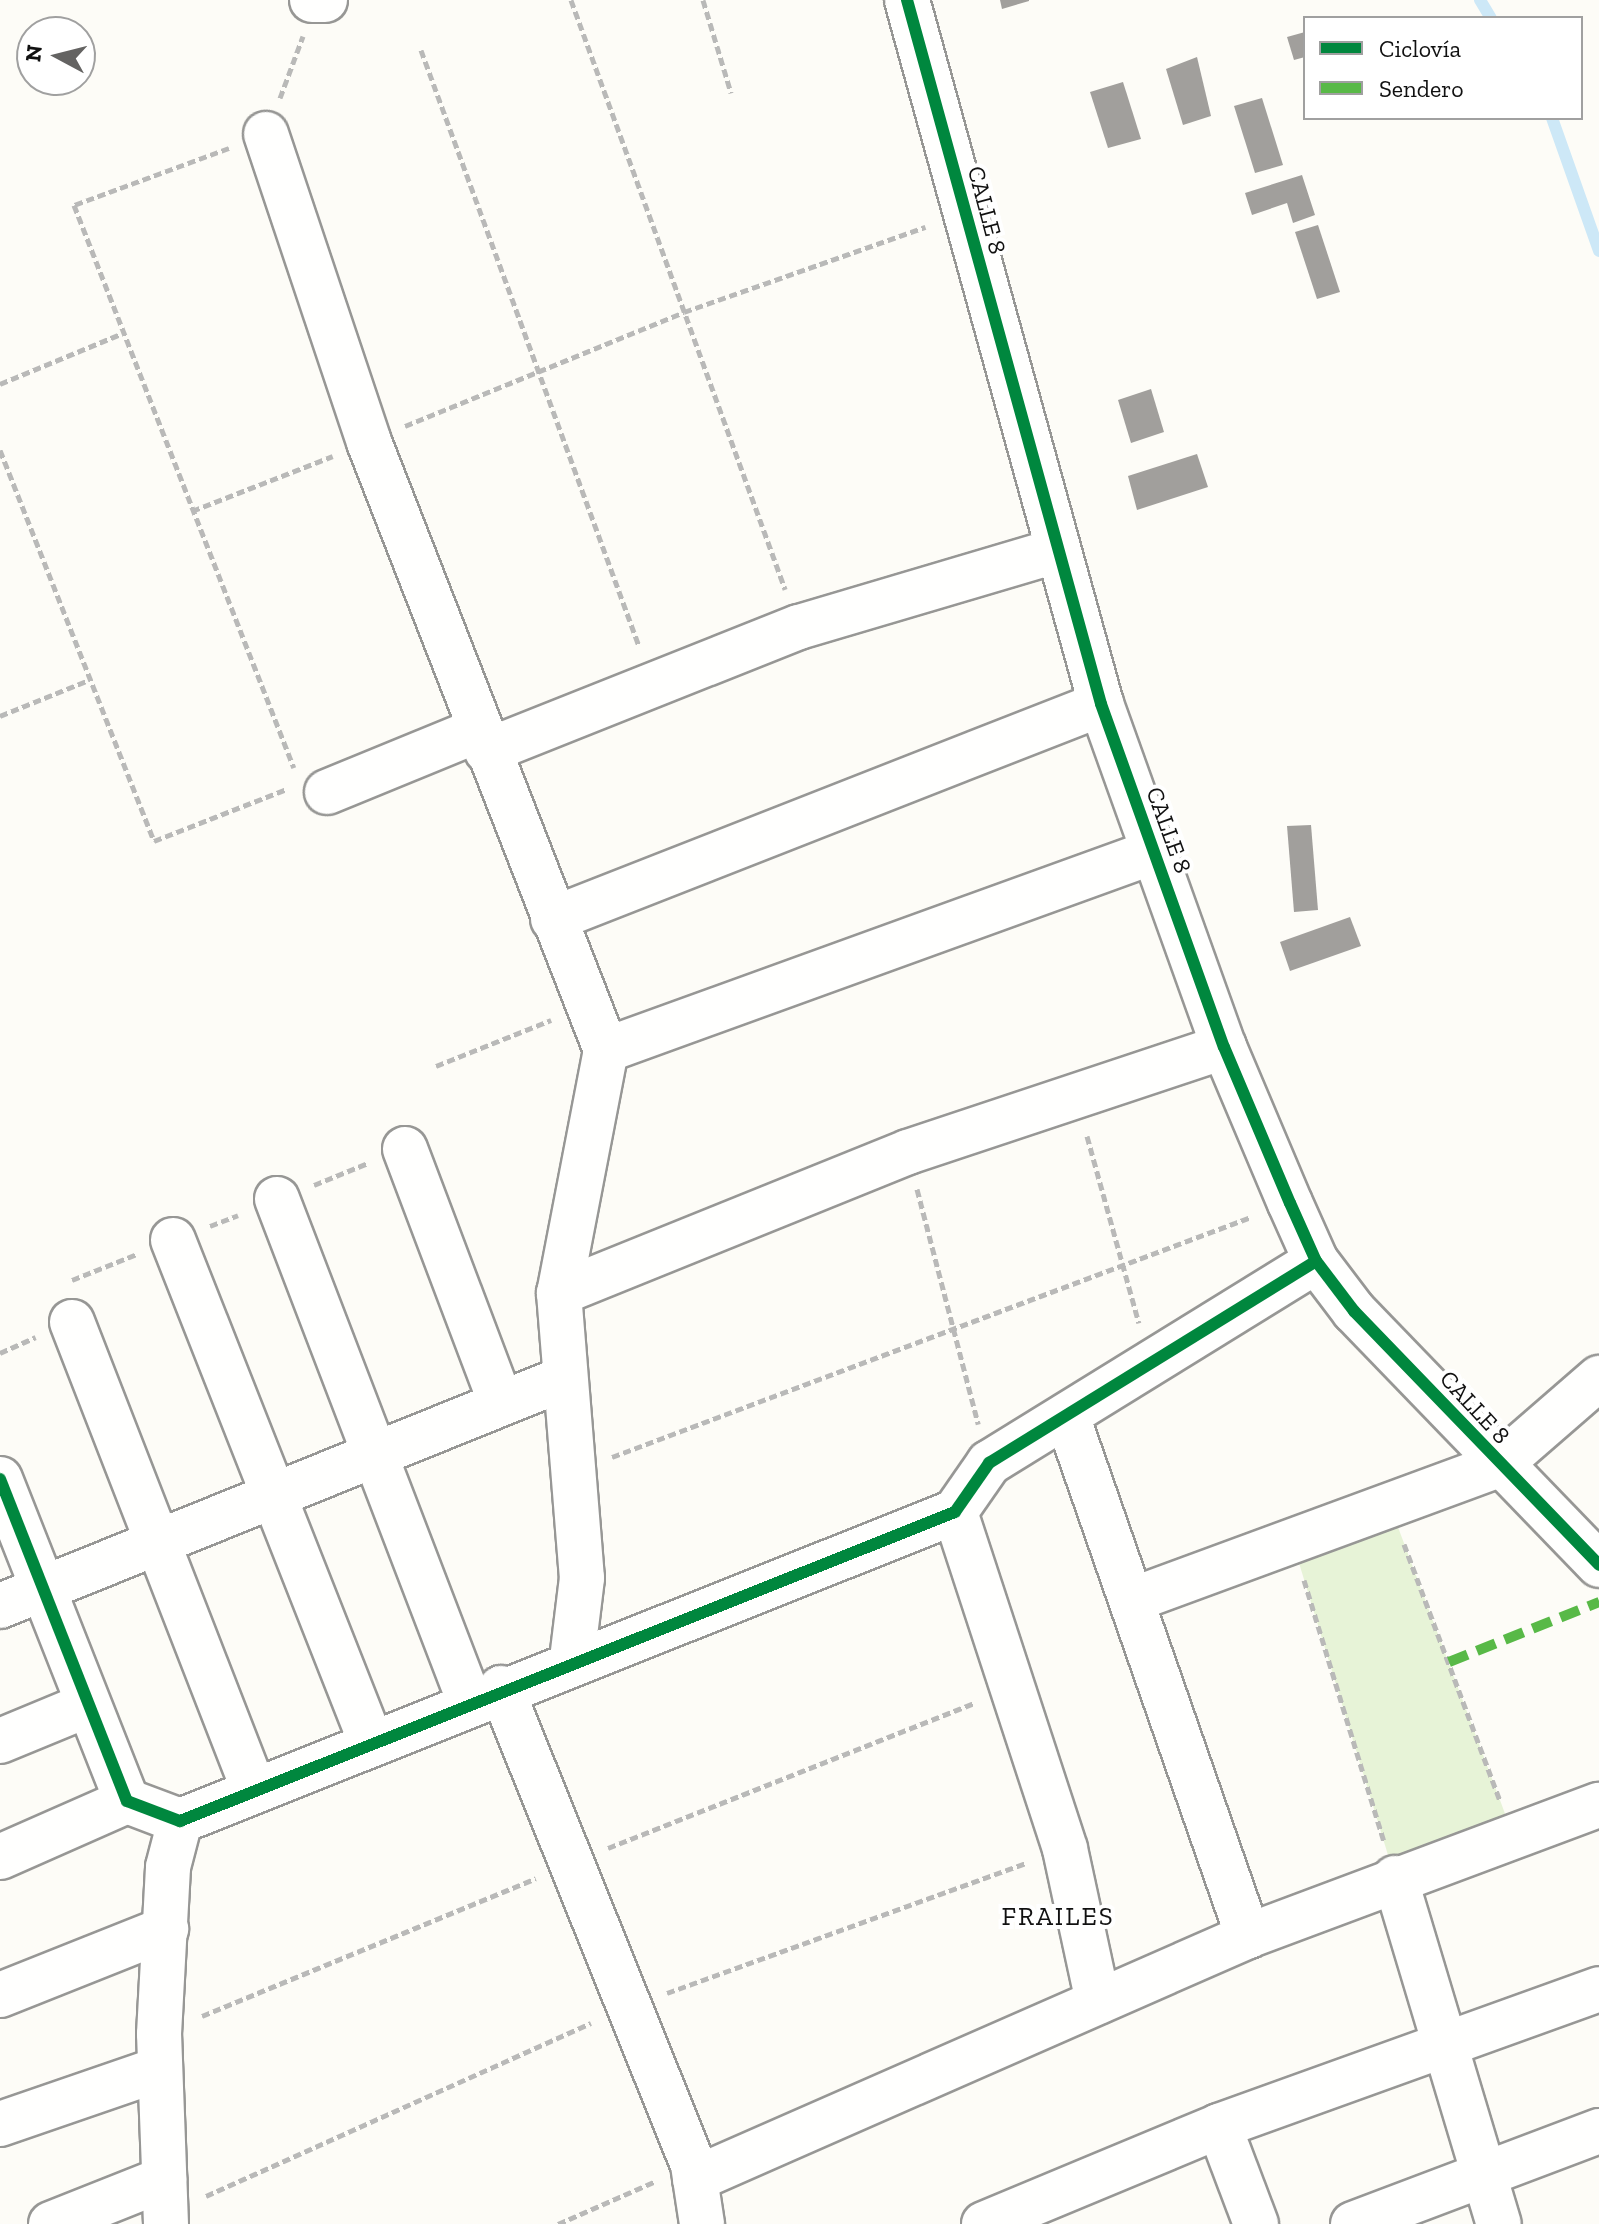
<!DOCTYPE html>
<meta charset="utf-8">
<style>
body{margin:0}
#map{position:relative;width:1599px;height:2224px;overflow:hidden;background:#fdfcf7;font-family:"Zilla Slab",serif}
div>[style]{position:absolute}
[style*='--x']{left:calc(var(--x)*1px);top:calc(var(--y)*1px);width:calc(var(--w)*1px);rotate:calc(var(--a)*1deg)}
.green>*{inset:0;background:#e7f3d7}
.stream>*{height:12px;margin:-6px;padding:0 6px;transform-origin:6px;border-radius:6px;background:#cde8f7}
.building>*{inset:0;background:#a19f9c}
.path>*{height:5px;margin-top:-2.5px;transform-origin:0;background:repeating-linear-gradient(90deg,#b9b9b8 0 8px,transparent 0 12px)}
.roads{filter:drop-shadow(2px 0 #979795) drop-shadow(-2px 0 #979795) drop-shadow(0 2px #979795) drop-shadow(0 -2px #979795)}
.minor>*{height:44px;margin:-22px;padding:0 22px;transform-origin:22px;border-radius:22px;background:#fffffe}
.quiet>*{height:10px;margin-top:-5px;transform-origin:0;background:repeating-linear-gradient(90deg,#58b947 0 20px,transparent 0 30px)}
.cycleway>*{height:12px;margin:-6px;padding:0 6px;transform-origin:6px;border-radius:6px;background:#00873e}
span{translate:-50% -50%;white-space:nowrap;text-align:center;line-height:1.15;-webkit-text-stroke:8px #fff;paint-order:stroke}
.street-label{font-size:24px;color:#111}
.neighbourhood-label{font-size:26px;color:#111;letter-spacing:2px}
.legend{position:absolute;left:1303px;top:16px;width:280px;height:104px;box-sizing:border-box;background:#fff;border:2px solid #a0a0a0;margin:0;padding:10px 14px;list-style:none;font-size:24px;color:#111}
.legend li{display:flex;align-items:center;gap:16px;height:40px}
.legend b{width:40px;border:2px solid #a0a0a0}
.north{position:absolute;left:16px;top:16px;width:80px;height:80px;box-sizing:border-box;background:#fff;border:2px solid #a0a0a0;border-radius:50%;rotate:277deg;font-size:22px;font-weight:700;line-height:32px;text-align:center;color:#111}
.north::after{content:'';display:block;margin:auto;width:28px;height:36px;background:#646362;clip-path:polygon(50% 0,100% 100%,50% 72%,0 100%)}
</style>
<div id="map">
<div class="green">
<div style="clip-path:polygon(1389px 1503px,1513px 1835px,1395px 1878px,1292px 1540px)"></div>
</div>
<div class="stream">
<div style="--x:1480;--y:0;--w:21;--a:59"></div>
<div style="--x:1552;--y:118;--w:141;--a:70.5"></div>
</div>
<div class="building">
<div style="clip-path:polygon(1000px 0,1029px 0,1029px 1px,1002px 9px)"></div>
<div style="clip-path:polygon(1305px 32px,1305px 57px,1294px 60px,1287px 37px)"></div>
<div style="clip-path:polygon(1197px 57px,1211px 116px,1183px 125px,1166px 69px)"></div>
<div style="clip-path:polygon(1123px 82px,1141px 139px,1108px 148px,1090px 92px)"></div>
<div style="clip-path:polygon(1262px 98px,1283px 165px,1255px 173px,1234px 106px)"></div>
<div style="clip-path:polygon(1302px 175px,1315px 215px,1293px 223px,1287px 203px,1252px 215px,1245px 193px)"></div>
<div style="clip-path:polygon(1318px 225px,1340px 292px,1317px 299px,1295px 232px)"></div>
<div style="clip-path:polygon(1151px 389px,1164px 432px,1131px 443px,1118px 400px)"></div>
<div style="clip-path:polygon(1197px 454px,1208px 487px,1137px 510px,1128px 476px)"></div>
<div style="clip-path:polygon(1311px 825px,1318px 910px,1294px 912px,1287px 826px)"></div>
<div style="clip-path:polygon(1350px 917px,1361px 946px,1290px 971px,1280px 942px)"></div>
</div>
<div class="path">
<div style="--x:571;--y:0;--w:627;--a:70.03"></div>
<div style="--x:703;--y:0;--w:97;--a:73.2"></div>
<div style="--x:421;--y:50;--w:635;--a:69.91"></div>
<div style="--x:280;--y:98;--w:66;--a:-69.6"></div>
<div style="--x:229;--y:148;--w:165;--a:159.8"></div>
<div style="--x:74;--y:205;--w:604;--a:68.66"></div>
<div style="--x:0;--y:384;--w:131;--a:-22.5"></div>
<div style="--x:405;--y:426;--w:301;--a:-22.2"></div>
<div style="--x:684;--y:312;--w:256;--a:-19.4"></div>
<div style="--x:0;--y:450;--w:420;--a:68.5"></div>
<div style="--x:154;--y:841;--w:143;--a:-21.4"></div>
<div style="--x:192;--y:511;--w:151;--a:-21.3"></div>
<div style="--x:0;--y:716;--w:96;--a:-22"></div>
<div style="--x:436;--y:1066;--w:124;--a:-21.8"></div>
<div style="--x:1087;--y:1136;--w:194;--a:74.5"></div>
<div style="--x:314;--y:1185;--w:58;--a:-22.2"></div>
<div style="--x:917;--y:1189;--w:243;--a:75.4"></div>
<div style="--x:210;--y:1226;--w:30;--a:-21"></div>
<div style="--x:72;--y:1280;--w:70;--a:-21.8"></div>
<div style="--x:0;--y:1353;--w:39;--a:-24"></div>
<div style="--x:612;--y:1457;--w:683;--a:-20.59"></div>
<div style="--x:1404;--y:1544;--w:274;--a:69.5"></div>
<div style="--x:1304;--y:1580;--w:274;--a:73"></div>
<div style="--x:608;--y:1848;--w:395;--a:-21.6"></div>
<div style="--x:667;--y:1993;--w:383;--a:-19.9"></div>
<div style="--x:202;--y:2016;--w:361;--a:-22.4"></div>
<div style="--x:206;--y:2196;--w:422;--a:-24.2"></div>
<div style="--x:558;--y:2224;--w:107;--a:-23.7"></div>
</div>
<div class="roads">
<div class="minor">
<div style="--x:312;--y:0;--w:13;--a:0"></div>
<div style="--x:907;--y:0;--w:730;--a:74.59"></div>
<div style="--x:1101;--y:704;--w:364;--a:70.3"></div>
<div style="--x:1224;--y:1047;--w:169;--a:67.1"></div>
<div style="--x:1290;--y:1203;--w:64;--a:65.9"></div>
<div style="--x:1316;--y:1261;--w:63;--a:52.8"></div>
<div style="--x:1354;--y:1311;--w:353;--a:46"></div>
<div style="--x:266;--y:134;--w:325;--a:71.5"></div>
<div style="--x:369;--y:442;--w:653;--a:68.7"></div>
<div style="--x:606;--y:1050;--w:248;--a:100.9"></div>
<div style="--x:559;--y:1293;--w:286;--a:85.4"></div>
<div style="--x:582;--y:1578;--w:82;--a:97"></div>
<div style="--x:487;--y:751;--w:336;--a:-21.7"></div>
<div style="--x:799;--y:627;--w:268;--a:-16.5"></div>
<div style="--x:327;--y:792;--w:163;--a:-22.3"></div>
<div style="--x:553;--y:919;--w:589;--a:-21.42"></div>
<div style="--x:606;--y:1050;--w:582;--a:-19.9"></div>
<div style="--x:405;--y:1149;--w:272;--a:69.3"></div>
<div style="--x:277;--y:1199;--w:537;--a:69.03"></div>
<div style="--x:173;--y:1240;--w:540;--a:68.47"></div>
<div style="--x:559;--y:1293;--w:376;--a:-22"></div>
<div style="--x:908;--y:1152;--w:333;--a:-18.4"></div>
<div style="--x:72;--y:1322;--w:502;--a:68.75"></div>
<div style="--x:1067;--y:1416;--w:551;--a:70.81"></div>
<div style="--x:0;--y:1479;--w:346;--a:68.5"></div>
<div style="--x:127;--y:1801;--w:57;--a:20.7"></div>
<div style="--x:180;--y:1821;--w:834;--a:-21.74"></div>
<div style="--x:955;--y:1512;--w:60;--a:-55.2"></div>
<div style="--x:989;--y:1463;--w:384;--a:-31.7"></div>
<div style="--x:955;--y:1512;--w:354;--a:71.9"></div>
<div style="--x:1065;--y:1849;--w:156;--a:77.8"></div>
<div style="--x:1132;--y:1600;--w:391;--a:-20.2"></div>
<div style="--x:1499;--y:1465;--w:133;--a:-41"></div>
<div style="--x:0;--y:1606;--w:609;--a:-21.98"></div>
<div style="--x:501;--y:1688;--w:514;--a:68.07"></div>
<div style="--x:693;--y:2165;--w:60;--a:81.3"></div>
<div style="--x:0;--y:1741;--w:92;--a:-22.4"></div>
<div style="--x:0;--y:1857;--w:139;--a:-23.8"></div>
<div style="--x:1395;--y:1878;--w:361;--a:73.3"></div>
<div style="--x:0;--y:1995;--w:179;--a:-21.7"></div>
<div style="--x:0;--y:2124;--w:169;--a:-19"></div>
<div style="--x:1219;--y:2126;--w:105;--a:69.3"></div>
<div style="--x:695;--y:2179;--w:604;--a:-23.72"></div>
<div style="--x:1248;--y:1936;--w:375;--a:-20.5"></div>
<div style="--x:51;--y:2224;--w:122;--a:-21.7"></div>
<div style="--x:166;--y:2224;--w:190;--a:-92.1"></div>
<div style="--x:159;--y:2034;--w:167;--a:-86.9"></div>
<div style="--x:168;--y:1867;--w:48;--a:-75.4"></div>
<div style="--x:984;--y:2224;--w:255;--a:-22.6"></div>
<div style="--x:1219;--y:2126;--w:404;--a:-19.8"></div>
<div style="--x:1353;--y:2224;--w:263;--a:-20.7"></div>
</div>
</div>
<div class="quiet">
<div style="--x:1449;--y:1662;--w:162;--a:-21.8"></div>
</div>
<div class="cycleway">
<div style="--x:907;--y:0;--w:730;--a:74.59"></div>
<div style="--x:1101;--y:704;--w:364;--a:70.3"></div>
<div style="--x:1224;--y:1047;--w:169;--a:67.1"></div>
<div style="--x:1290;--y:1203;--w:64;--a:65.9"></div>
<div style="--x:1316;--y:1261;--w:63;--a:52.8"></div>
<div style="--x:1354;--y:1311;--w:353;--a:46"></div>
<div style="--x:0;--y:1479;--w:346;--a:68.5"></div>
<div style="--x:127;--y:1801;--w:57;--a:20.7"></div>
<div style="--x:180;--y:1821;--w:834;--a:-21.74"></div>
<div style="--x:955;--y:1512;--w:60;--a:-55.2"></div>
<div style="--x:989;--y:1463;--w:384;--a:-31.7"></div>
</div>
<div class="street-label">
<span style="left:987px;top:210px;rotate:75deg">CALLE 8</span>
<span style="left:1169px;top:830px;rotate:70deg">CALLE 8</span>
<span style="left:1475px;top:1407px;rotate:47deg">CALLE 8</span>
</div>
<div class="neighbourhood-label">
<span style="left:1058px;top:1917px">FRAILES</span>
</div>
<ul class="legend">
<li><b style="height:10px;background:#00873e"></b>Ciclovía</li>
<li><b style="height:10px;background:#58b947"></b>Sendero</li>
</ul>
<div class="north">N</div>
</div>
